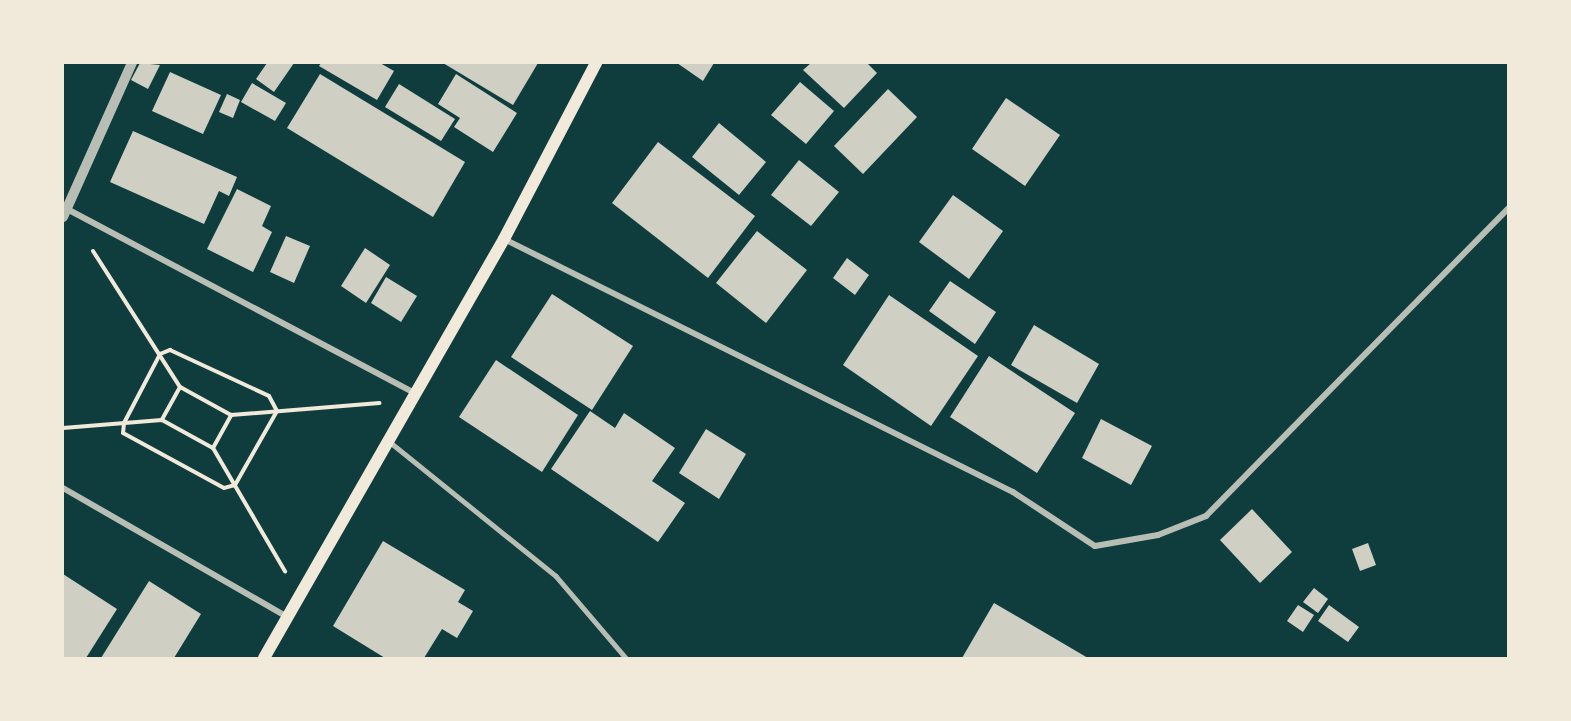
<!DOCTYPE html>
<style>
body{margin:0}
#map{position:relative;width:1571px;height:721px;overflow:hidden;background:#0f3d3e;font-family:Inter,sans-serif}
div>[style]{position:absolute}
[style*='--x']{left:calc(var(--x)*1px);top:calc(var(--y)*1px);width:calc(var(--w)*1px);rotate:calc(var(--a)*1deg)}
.building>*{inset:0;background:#cfcfc3}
.path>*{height:4px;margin:-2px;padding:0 2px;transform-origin:2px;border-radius:2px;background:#f1e9da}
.service>*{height:4.5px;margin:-2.25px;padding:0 2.25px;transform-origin:2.25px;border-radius:2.25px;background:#b8beb3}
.minor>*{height:6px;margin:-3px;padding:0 3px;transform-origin:3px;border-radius:3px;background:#b8beb3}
.tertiary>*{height:10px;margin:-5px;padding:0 5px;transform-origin:5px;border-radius:5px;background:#b8beb3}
.secondary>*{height:12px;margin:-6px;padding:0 6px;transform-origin:6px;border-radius:6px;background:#f1e9da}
span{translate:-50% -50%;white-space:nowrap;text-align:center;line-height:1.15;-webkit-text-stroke:4.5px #f1e9da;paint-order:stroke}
.frame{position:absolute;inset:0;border:64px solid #f1e9da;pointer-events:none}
</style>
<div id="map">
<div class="building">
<div style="clip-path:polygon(140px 63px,160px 65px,148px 89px,131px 80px)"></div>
<div style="clip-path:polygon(267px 63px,294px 63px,274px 92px,256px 79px)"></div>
<div style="clip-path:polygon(321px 63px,380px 63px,394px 71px,377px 100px,319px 66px)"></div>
<div style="clip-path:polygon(443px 63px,538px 63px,513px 105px)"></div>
<div style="clip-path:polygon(677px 63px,714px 63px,703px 81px)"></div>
<div style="clip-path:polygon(811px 63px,867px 63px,877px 73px,844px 108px,803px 70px)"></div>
<div style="clip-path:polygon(170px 72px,221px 95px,203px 134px,152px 111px)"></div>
<div style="clip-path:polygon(320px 74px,465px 162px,433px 217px,287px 128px)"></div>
<div style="clip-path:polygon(456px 74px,517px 113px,493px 152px,454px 127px,460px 118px,438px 104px)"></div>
<div style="clip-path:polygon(800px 82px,834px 111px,806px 144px,771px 115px)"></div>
<div style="clip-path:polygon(252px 83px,286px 103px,275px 121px,241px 102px)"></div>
<div style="clip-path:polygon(399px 84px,455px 119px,441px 141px,385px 107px)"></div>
<div style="clip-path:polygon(888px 89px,917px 117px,863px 174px,834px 146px)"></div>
<div style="clip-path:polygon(227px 94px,240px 100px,233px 118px,219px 112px)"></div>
<div style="clip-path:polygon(1006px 98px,1060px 135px,1025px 186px,972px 149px)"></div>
<div style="clip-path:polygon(719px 123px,766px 162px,739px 195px,692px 157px)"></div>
<div style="clip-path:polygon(133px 131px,237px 177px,229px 196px,219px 191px,204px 224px,110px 182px)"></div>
<div style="clip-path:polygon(658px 142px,755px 216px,708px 278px,612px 203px)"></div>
<div style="clip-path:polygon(799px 160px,839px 192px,811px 226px,771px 195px)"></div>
<div style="clip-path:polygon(237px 189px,271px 206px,262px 226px,272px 232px,253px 272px,207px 249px)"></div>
<div style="clip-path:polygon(953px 195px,1003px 231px,969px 279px,919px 242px)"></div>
<div style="clip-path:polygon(757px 231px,807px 270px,766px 323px,716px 283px)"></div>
<div style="clip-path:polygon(286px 236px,310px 246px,294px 283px,270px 272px)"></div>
<div style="clip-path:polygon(365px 248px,390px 265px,366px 303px,341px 286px)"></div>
<div style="clip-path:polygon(847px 258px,869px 275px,855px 295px,833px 278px)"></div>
<div style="clip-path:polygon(386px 277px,417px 296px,401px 322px,371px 303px)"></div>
<div style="clip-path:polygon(950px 281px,996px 312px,975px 344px,929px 311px)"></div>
<div style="clip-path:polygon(552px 294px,633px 346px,592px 410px,511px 357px)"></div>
<div style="clip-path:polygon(889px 295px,978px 356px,931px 426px,843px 365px)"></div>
<div style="clip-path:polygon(1034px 325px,1099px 364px,1077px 403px,1011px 365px)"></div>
<div style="clip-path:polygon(989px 356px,1075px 413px,1037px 473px,950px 417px)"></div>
<div style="clip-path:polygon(496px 360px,578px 415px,542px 472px,459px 417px)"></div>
<div style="clip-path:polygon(590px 411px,615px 428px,624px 413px,675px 448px,652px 481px,685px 503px,658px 542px,551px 469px)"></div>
<div style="clip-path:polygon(1101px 419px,1152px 446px,1131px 485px,1082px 458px)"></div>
<div style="clip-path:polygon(706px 429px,746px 454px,719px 499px,679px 473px)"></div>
<div style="clip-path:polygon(1252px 509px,1292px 552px,1260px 583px,1220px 540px)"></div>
<div style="clip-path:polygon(383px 541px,465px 590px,458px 602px,473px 611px,457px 638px,442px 629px,424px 658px,385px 658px,333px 626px)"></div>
<div style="clip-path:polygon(1368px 543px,1376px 565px,1360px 571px,1352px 549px)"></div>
<div style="clip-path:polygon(63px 574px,117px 609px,86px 658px,63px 658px)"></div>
<div style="clip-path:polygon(149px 581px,201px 614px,174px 658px,101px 658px)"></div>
<div style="clip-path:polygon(1314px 588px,1328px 599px,1318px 613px,1303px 602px)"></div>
<div style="clip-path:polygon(994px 603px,1088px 658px,962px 658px)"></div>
<div style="clip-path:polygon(1298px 605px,1314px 615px,1303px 632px,1287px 621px)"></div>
<div style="clip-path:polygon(1329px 605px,1359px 627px,1348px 642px,1318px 621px)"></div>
</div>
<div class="path">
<div style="--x:93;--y:251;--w:161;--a:57.4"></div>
<div style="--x:170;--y:350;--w:109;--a:24.9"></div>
<div style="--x:269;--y:396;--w:17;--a:62"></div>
<div style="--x:277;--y:411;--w:85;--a:119.6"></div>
<div style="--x:235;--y:485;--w:11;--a:165"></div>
<div style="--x:224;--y:488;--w:115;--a:-151.4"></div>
<div style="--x:123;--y:433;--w:10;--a:-84"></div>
<div style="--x:124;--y:423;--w:78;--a:-62.4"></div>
<div style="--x:160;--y:354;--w:11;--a:-22"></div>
<div style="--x:231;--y:415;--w:149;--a:-4.6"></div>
<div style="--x:63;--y:428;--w:99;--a:-4.6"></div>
<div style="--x:213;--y:448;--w:38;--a:-61"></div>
<div style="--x:231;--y:415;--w:58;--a:-151.2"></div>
<div style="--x:180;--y:387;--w:38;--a:119"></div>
<div style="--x:162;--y:420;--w:58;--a:28.8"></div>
<div style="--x:213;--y:448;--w:143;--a:59.7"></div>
</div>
<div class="service">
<div style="--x:390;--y:442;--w:213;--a:38.9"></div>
<div style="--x:556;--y:576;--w:108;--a:49.5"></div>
</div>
<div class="minor">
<div style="--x:67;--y:209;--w:393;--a:27.9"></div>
<div style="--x:504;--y:239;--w:568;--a:26.43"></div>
<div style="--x:1013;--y:492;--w:98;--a:33.4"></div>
<div style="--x:1095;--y:546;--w:64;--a:-9.9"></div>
<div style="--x:1158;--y:535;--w:52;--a:-21.6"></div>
<div style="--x:1206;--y:516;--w:431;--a:-45.5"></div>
<div style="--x:63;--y:488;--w:258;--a:29.9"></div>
</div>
<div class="tertiary">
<div style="--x:63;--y:217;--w:169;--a:-65.9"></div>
</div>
<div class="secondary">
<div style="--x:264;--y:658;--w:483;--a:-60.2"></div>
<div style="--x:504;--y:239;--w:199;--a:-62.4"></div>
</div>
<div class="frame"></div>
</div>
